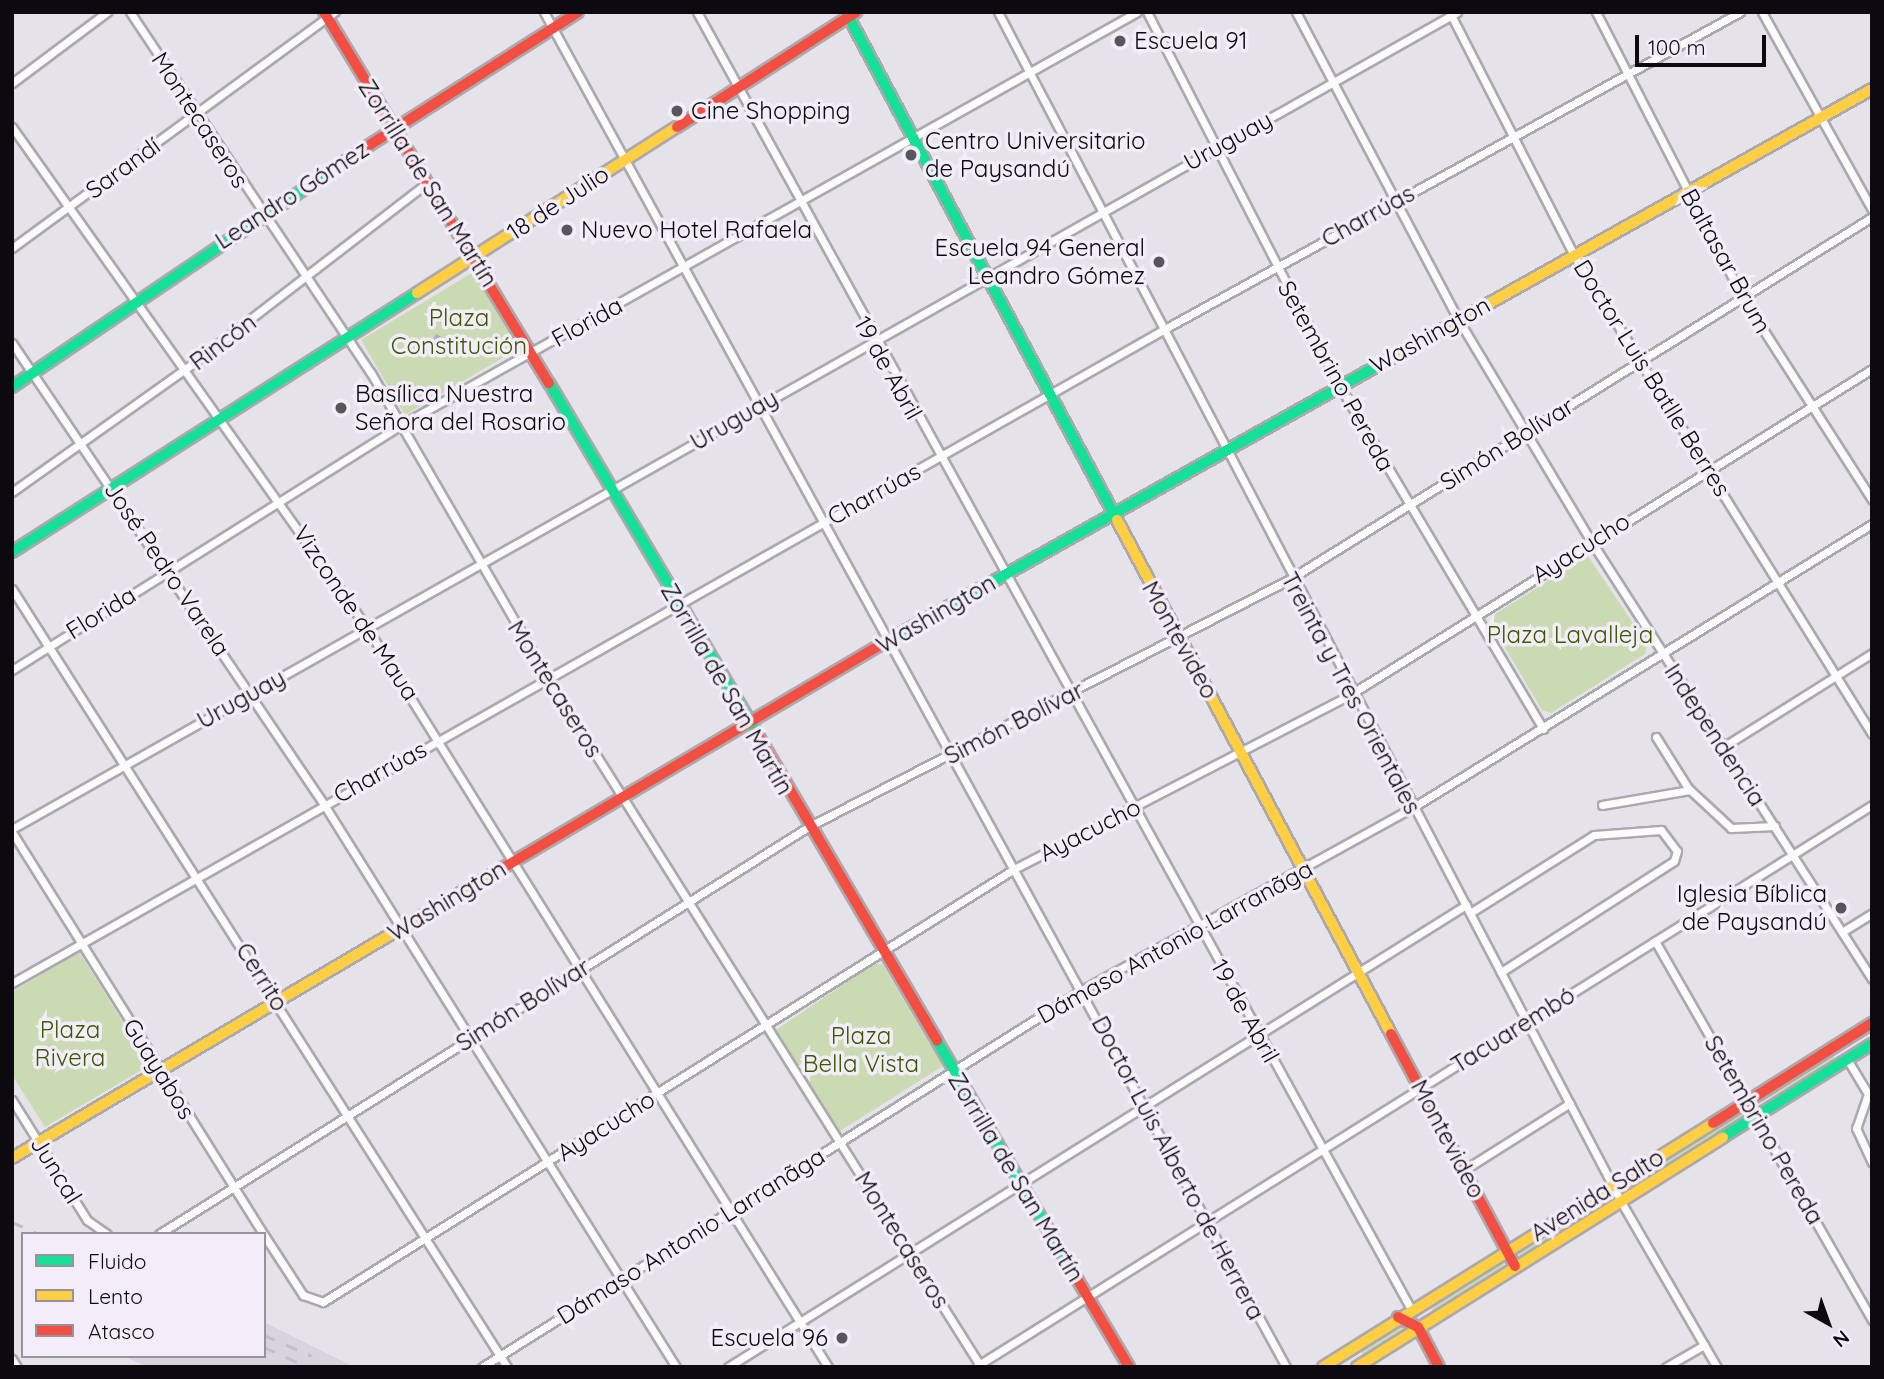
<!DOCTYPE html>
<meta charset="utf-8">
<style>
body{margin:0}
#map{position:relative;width:1884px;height:1379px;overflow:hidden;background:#e5e2e9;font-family:Quicksand,sans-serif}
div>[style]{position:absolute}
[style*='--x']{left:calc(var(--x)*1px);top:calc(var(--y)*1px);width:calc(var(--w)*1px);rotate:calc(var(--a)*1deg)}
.built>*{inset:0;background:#d9d3df}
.green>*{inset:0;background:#cadbb4}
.water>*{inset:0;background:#bda2d5}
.roads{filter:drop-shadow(2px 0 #aba8ae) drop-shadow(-2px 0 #aba8ae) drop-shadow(0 2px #aba8ae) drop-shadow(0 -2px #aba8ae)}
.street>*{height:7px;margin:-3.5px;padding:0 3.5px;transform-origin:3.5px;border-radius:3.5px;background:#fbfbfc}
.fast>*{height:10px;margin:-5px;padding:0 5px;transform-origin:5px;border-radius:5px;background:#16e098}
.slow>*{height:10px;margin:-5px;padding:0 5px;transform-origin:5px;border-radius:5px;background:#ffcf43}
.jam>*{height:10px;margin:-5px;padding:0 5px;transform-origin:5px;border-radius:5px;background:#f24e42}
.rail>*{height:2.5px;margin-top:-1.25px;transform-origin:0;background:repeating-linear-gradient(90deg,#c1c0c2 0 12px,transparent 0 24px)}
.dots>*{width:19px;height:19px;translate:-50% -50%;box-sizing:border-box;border:4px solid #f3ecf9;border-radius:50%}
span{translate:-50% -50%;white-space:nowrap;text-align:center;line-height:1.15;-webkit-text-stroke:7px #f3ecf9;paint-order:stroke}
.poi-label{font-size:24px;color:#0d0a0f}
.left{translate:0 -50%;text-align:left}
.right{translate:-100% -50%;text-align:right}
.street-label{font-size:24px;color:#0d0a0f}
.park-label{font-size:24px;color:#3c5900}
.frame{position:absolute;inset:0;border:14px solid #0d0a0f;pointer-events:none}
.legend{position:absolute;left:21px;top:1232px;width:245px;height:126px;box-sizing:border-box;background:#f3ecf9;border:2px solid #97929b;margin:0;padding:9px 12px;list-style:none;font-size:21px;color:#0d0a0f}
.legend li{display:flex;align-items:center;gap:14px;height:35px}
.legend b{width:35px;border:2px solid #97929b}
.north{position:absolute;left:1793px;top:1288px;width:70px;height:70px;-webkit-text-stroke:5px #f3ecf9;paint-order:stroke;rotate:140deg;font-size:19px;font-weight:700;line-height:28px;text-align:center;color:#0d0a0f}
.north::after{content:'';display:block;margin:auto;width:24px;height:32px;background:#0d0a0f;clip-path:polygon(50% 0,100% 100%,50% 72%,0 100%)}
.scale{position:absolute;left:1635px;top:35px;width:131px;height:32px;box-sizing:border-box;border:4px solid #0d0a0f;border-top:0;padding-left:9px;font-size:21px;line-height:24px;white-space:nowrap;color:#0d0a0f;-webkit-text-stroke:5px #f3ecf9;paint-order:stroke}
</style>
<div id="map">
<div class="built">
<div style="clip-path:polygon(264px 1322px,354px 1367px,147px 1367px,124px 1356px,264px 1356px)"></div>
</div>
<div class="green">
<div style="clip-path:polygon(475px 271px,521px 347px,405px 415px,361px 340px)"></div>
<div style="clip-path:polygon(1588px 556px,1647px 644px,1645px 654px,1551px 713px,1542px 710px,1492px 626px,1495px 614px)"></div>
<div style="clip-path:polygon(79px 952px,150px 1065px,45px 1127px,12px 1075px,12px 992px)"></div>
<div style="clip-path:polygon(875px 963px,883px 965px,943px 1066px,840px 1131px,776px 1030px)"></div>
<div style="clip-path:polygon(1831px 1053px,1836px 1060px,1762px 1102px,1762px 1097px)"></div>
<div style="clip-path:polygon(1743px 1110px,1747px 1116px,1625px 1193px,1621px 1187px)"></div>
<div style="clip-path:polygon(1599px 1199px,1602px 1205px,1520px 1257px,1516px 1250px)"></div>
<div style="clip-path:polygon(1501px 1260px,1505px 1266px,1436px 1311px,1427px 1307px)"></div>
<div style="clip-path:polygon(1401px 1323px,1407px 1328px,1365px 1356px,1360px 1351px)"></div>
</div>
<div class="water">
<div style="clip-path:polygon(436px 334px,447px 340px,440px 354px,429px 347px)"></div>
</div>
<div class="roads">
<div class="street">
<div style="--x:130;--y:12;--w:434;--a:56.3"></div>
<div style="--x:371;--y:373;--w:351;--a:59.9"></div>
<div style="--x:547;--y:677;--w:815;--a:57.83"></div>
<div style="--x:544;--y:12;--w:1545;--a:61.29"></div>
<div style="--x:697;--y:12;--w:1481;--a:61.17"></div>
<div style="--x:998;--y:12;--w:1341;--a:62.36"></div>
<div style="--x:1620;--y:1200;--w:193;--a:59.9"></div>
<div style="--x:1147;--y:12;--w:420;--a:62.8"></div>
<div style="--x:1339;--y:385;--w:400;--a:59.3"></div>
<div style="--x:1296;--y:12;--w:347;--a:62.2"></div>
<div style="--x:1458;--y:319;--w:259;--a:59.1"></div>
<div style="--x:1591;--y:541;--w:520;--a:57.32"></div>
<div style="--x:1596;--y:12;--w:322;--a:62.8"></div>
<div style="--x:1743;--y:298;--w:240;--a:57.4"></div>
<div style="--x:1762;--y:12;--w:227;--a:60.9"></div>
<div style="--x:1450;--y:13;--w:272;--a:62.9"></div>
<div style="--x:1574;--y:255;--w:564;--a:58.11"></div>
<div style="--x:12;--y:83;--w:119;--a:-36.8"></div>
<div style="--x:12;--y:127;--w:614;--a:54.68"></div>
<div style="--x:367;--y:628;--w:871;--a:58.04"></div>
<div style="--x:12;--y:248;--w:400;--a:-36.2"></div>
<div style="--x:12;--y:343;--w:555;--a:55.94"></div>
<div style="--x:323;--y:803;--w:665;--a:57.96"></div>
<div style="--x:12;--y:492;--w:216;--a:-35.4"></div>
<div style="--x:188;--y:367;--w:302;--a:-37.6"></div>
<div style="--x:12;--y:589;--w:922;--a:57.53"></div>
<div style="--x:12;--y:670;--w:457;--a:-32.2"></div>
<div style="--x:399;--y:426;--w:846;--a:-29.29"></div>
<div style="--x:1656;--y:737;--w:60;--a:57.9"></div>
<div style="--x:1688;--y:788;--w:59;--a:42.9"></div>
<div style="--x:1731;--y:828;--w:44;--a:-2.6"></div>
<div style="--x:1723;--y:747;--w:176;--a:-32.2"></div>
<div style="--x:1602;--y:805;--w:89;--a:-9.7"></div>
<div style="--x:12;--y:829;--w:1660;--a:-29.48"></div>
<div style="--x:12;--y:832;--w:474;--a:58"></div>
<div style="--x:1470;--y:913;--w:146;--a:-32.2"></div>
<div style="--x:1594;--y:835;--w:67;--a:-4.3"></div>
<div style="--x:1661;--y:830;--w:26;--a:53"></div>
<div style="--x:1677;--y:851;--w:10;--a:107"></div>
<div style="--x:1674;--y:861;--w:206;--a:147.3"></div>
<div style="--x:1842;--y:932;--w:36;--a:-32"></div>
<div style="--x:1655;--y:941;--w:437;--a:60.2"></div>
<div style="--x:12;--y:983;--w:1321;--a:-29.57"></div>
<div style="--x:1161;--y:331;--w:661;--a:-28.85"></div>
<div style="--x:1847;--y:1059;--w:41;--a:59"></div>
<div style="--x:1868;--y:1094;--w:36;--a:109"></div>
<div style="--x:1856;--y:1128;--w:38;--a:65"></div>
<div style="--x:12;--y:1100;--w:142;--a:58"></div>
<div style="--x:87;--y:1220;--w:24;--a:35"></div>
<div style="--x:1464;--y:1170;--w:125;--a:-32.3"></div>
<div style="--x:159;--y:1234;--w:766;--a:-32.09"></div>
<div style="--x:808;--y:827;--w:542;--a:-27.23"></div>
<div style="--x:1290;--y:579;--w:685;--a:-31.88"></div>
<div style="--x:264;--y:1235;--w:72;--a:57"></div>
<div style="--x:303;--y:1295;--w:21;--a:19"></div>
<div style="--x:323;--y:1302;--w:815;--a:-32.07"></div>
<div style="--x:1014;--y:869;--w:380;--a:-27.4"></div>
<div style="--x:1351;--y:694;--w:614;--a:-31.96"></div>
<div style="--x:12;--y:1359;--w:9;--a:58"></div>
<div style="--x:977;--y:1366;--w:1056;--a:-32.08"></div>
<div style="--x:482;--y:1367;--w:709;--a:-32.14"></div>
<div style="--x:1082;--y:990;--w:377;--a:-28.9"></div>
<div style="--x:1412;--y:808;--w:541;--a:-31.69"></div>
<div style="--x:728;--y:1367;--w:871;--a:-32.05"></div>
<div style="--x:1666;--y:1367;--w:44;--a:-30.1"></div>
</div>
<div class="fast">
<div style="--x:846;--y:12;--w:576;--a:61.92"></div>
<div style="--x:549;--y:383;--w:406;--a:59.3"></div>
<div style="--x:12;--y:387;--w:430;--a:-34.1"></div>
<div style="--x:12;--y:552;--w:481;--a:-32.6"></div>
<div style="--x:878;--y:646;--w:582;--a:-29.29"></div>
<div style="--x:937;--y:1041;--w:276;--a:59.5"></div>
<div style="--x:1723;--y:1137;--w:176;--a:-32"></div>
</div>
<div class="slow">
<div style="--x:417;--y:293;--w:308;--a:-32.6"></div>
<div style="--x:1386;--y:361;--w:557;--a:-29.23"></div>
<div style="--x:1117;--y:520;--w:582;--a:61.94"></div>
<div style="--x:12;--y:1158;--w:570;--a:-30.57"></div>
<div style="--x:1323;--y:1367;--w:460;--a:-32"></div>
<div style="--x:1357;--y:1367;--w:432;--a:-32.1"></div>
</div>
<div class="jam">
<div style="--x:324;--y:12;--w:434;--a:58.8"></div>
<div style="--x:677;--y:127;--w:213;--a:-32.7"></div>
<div style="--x:368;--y:146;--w:249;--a:-32.5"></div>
<div style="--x:756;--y:732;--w:358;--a:59.6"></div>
<div style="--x:503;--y:868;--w:436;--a:-30.6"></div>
<div style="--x:1391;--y:1034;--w:263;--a:61.9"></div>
<div style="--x:1713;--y:1123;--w:188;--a:-32.2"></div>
<div style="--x:1077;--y:1279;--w:102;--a:59.4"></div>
<div style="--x:1398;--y:1317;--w:22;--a:27"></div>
<div style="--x:1418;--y:1327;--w:45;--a:62.3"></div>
</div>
</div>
<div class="rail">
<div style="--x:12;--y:1222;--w:30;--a:24"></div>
<div style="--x:264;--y:1335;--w:52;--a:23.6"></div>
<div style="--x:264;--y:1347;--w:48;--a:24.4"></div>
</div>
<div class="dots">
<div style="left:1120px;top:41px;background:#59565b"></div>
<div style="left:677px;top:111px;background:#59565b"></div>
<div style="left:911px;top:155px;background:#59565b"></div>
<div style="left:567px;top:230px;background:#59565b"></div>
<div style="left:1159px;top:262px;background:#59565b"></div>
<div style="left:341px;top:408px;background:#59565b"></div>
<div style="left:1841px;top:908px;background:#59565b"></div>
<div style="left:842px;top:1338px;background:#59565b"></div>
</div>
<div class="poi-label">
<span class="left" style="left:1134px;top:41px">Escuela 91</span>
<span class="left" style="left:691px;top:111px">Cine Shopping</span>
<span class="left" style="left:925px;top:155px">Centro Universitario<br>de Paysandú</span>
<span class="left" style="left:581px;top:230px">Nuevo Hotel Rafaela</span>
<span class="right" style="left:1145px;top:262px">Escuela 94 General<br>Leandro Gómez</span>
<span class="left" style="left:355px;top:408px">Basílica Nuestra<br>Señora del Rosario</span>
<span class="right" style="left:1827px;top:908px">Iglesia Bíblica<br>de Paysandú</span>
<span class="right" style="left:828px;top:1338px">Escuela 96</span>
</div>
<div class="street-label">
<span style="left:200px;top:120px;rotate:57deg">Montecaseros</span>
<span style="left:1228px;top:141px;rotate:-29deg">Uruguay</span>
<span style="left:123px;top:168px;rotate:-36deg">Sarandí</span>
<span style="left:428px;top:183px;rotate:58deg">Zorrilla de San Martín</span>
<span style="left:292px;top:195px;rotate:-33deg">Leandro Gómez</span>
<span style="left:558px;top:203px;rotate:-33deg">18 de Julio</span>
<span style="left:1368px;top:216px;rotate:-29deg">Charrúas</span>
<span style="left:1726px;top:261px;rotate:61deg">Baltasar Brum</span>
<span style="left:587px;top:322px;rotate:-29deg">Florida</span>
<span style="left:1430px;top:335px;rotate:-29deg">Washington</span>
<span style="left:223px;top:342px;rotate:-37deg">Rincón</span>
<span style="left:888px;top:368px;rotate:61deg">19 de Abril</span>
<span style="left:1336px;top:376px;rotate:61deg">Setembrino Pereda</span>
<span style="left:1652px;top:378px;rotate:58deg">Doctor Luis Batlle Berres</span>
<span style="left:734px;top:420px;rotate:-30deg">Uruguay</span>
<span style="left:1507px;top:444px;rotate:-32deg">Simón Bolívar</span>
<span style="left:874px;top:494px;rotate:-29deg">Charrúas</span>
<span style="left:1581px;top:548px;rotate:-32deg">Ayacucho</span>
<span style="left:167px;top:569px;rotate:56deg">José Pedro Varela</span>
<span style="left:101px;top:613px;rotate:-32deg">Florida</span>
<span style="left:356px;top:613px;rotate:56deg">Vizconde de Maua</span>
<span style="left:936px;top:614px;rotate:-30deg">Washington</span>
<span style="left:1180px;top:640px;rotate:61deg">Montevideo</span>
<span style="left:555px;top:689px;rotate:58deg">Montecaseros</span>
<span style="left:727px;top:689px;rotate:60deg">Zorrilla de San Martín</span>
<span style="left:1351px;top:693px;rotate:62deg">Treinta y Tres Orientales</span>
<span style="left:241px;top:699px;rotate:-29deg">Uruguay</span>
<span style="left:1014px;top:723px;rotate:-27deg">Simón Bolívar</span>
<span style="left:1715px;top:735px;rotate:57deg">Independencia</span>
<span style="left:380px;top:772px;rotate:-29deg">Charrúas</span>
<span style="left:1090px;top:830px;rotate:-27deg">Ayacucho</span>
<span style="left:447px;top:901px;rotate:-31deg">Washington</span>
<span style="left:1175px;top:942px;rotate:-29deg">Dámaso Antonio Larranãga</span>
<span style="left:262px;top:977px;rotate:58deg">Cerrito</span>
<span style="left:523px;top:1005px;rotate:-32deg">Simón Bolívar</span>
<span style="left:1245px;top:1011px;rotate:61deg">19 de Abril</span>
<span style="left:1513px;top:1030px;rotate:-32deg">Tacuarembó</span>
<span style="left:159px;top:1069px;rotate:58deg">Guayabos</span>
<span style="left:606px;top:1126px;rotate:-32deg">Ayacucho</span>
<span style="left:1764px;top:1130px;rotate:60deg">Setembrino Pereda</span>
<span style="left:1448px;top:1139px;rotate:62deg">Montevideo</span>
<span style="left:1178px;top:1168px;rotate:62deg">Doctor Luis Alberto de Herrera</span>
<span style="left:56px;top:1170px;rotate:58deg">Juncal</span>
<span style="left:1016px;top:1177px;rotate:59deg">Zorrilla de San Martín</span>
<span style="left:1597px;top:1195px;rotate:-32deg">Avenida Salto</span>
<span style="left:691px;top:1236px;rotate:-32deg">Dámaso Antonio Larranãga</span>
<span style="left:902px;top:1240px;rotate:58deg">Montecaseros</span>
</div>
<div class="park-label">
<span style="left:459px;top:332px">Plaza<br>Constitución</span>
<span style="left:1570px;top:635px">Plaza Lavalleja</span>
<span style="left:70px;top:1044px">Plaza<br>Rivera</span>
<span style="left:861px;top:1050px">Plaza<br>Bella Vista</span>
</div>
<div class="frame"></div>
<ul class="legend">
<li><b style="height:9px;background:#16e098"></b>Fluido</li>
<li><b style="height:9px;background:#ffcf43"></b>Lento</li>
<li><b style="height:9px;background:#f24e42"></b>Atasco</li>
</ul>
<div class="north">N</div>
<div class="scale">100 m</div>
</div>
